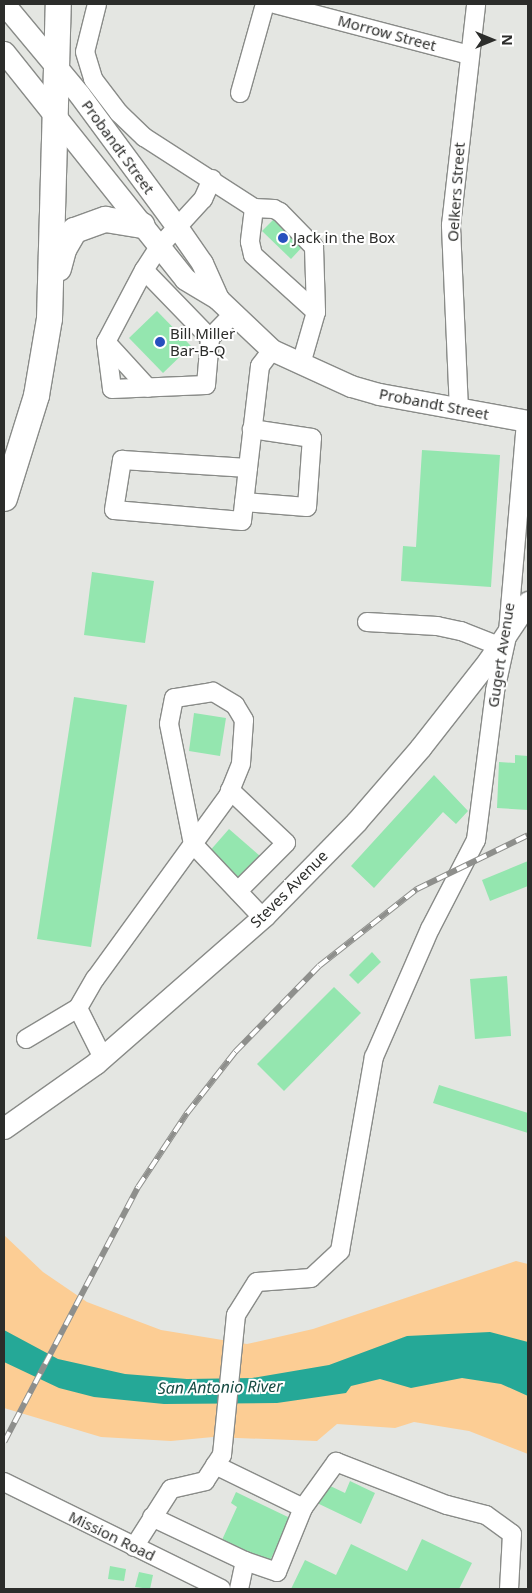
<!DOCTYPE html>
<style>
body{margin:0}
#map{position:relative;width:532px;height:1593px;overflow:hidden;background:#e4e6e2;font-family:"Noto Sans",sans-serif}
div>[style]{position:absolute}
[style*='--x']{left:calc(var(--x)*1px);top:calc(var(--y)*1px);width:calc(var(--w)*1px);rotate:calc(var(--a)*1deg)}
.green>*{inset:0;background:#fccd94}
.water>*{inset:0;background:#25a897}
.building>*{inset:0;background:#94e6af}
.roads{filter:drop-shadow(1px 0 #898b88) drop-shadow(-1px 0 #898b88) drop-shadow(0 1px #898b88) drop-shadow(0 -1px #898b88)}
.minor>*{height:18px;margin:-9px;padding:0 9px;transform-origin:9px;border-radius:9px;background:#fff}
.major>*{height:21px;margin:-10.5px;padding:0 10.5px;transform-origin:10.5px;border-radius:10.5px;background:#fff}
.highway>*{height:25px;margin:-12.5px;padding:0 12.5px;transform-origin:12.5px;border-radius:12.5px;background:#fff}
.rail>*{height:5.5px;margin-top:-2.75px;transform-origin:0;background:repeating-linear-gradient(90deg,#fff 0 11px,#8e8f8c 0 22px);box-sizing:border-box;border-block:1px solid #8e8f8c}
.dots>*{width:14px;height:14px;translate:-50% -50%;box-sizing:border-box;border:2px solid #fff;border-radius:50%}
span{translate:-50% -50%;white-space:nowrap;text-align:center;line-height:1.15;-webkit-text-stroke:4px #fff;paint-order:stroke}
.street-label{font-size:15px;color:#2c2d2b}
.poi-label{font-size:15px;color:#2c2d2b}
.left{translate:0 -50%;text-align:left}
.water-label{font-size:16px;color:#184c44;font-style:italic}
.frame{position:absolute;inset:0;border:5px solid #2c2d2b;pointer-events:none}
.north{position:absolute;left:467px;top:15px;width:50px;height:50px;-webkit-text-stroke:4px #fff;paint-order:stroke;rotate:90deg;font-size:14px;font-weight:700;line-height:20px;text-align:center;color:#2c2d2b}
.north::after{content:'';display:block;margin:auto;width:18px;height:22px;background:#2c2d2b;clip-path:polygon(50% 0,100% 100%,50% 72%,0 100%)}
</style>
<div id="map">
<div class="green">
<div style="clip-path:polygon(4px 1235px,43px 1272px,87px 1302px,161px 1330px,247px 1344px,313px 1329px,516px 1261px,528px 1264px,528px 1454px,469px 1431px,414px 1422px,395px 1428px,337px 1424px,317px 1441px,213px 1437px,171px 1441px,101px 1437px,4px 1408px)"></div>
</div>
<div class="water">
<div style="clip-path:polygon(4px 1330px,58px 1359px,125px 1374px,187px 1379px,252px 1378px,329px 1365px,407px 1336px,490px 1332px,528px 1342px,528px 1396px,501px 1384px,462px 1378px,411px 1388px,380px 1379px,351px 1386px,346px 1393px,277px 1403px,164px 1404px,94px 1397px,59px 1388px,4px 1362px)"></div>
</div>
<div class="building">
<div style="clip-path:polygon(276px 217px,305px 244px,291px 259px,262px 231px)"></div>
<div style="clip-path:polygon(157px 311px,191px 346px,163px 373px,129px 338px)"></div>
<div style="clip-path:polygon(422px 450px,500px 455px,491px 587px,401px 581px,403px 546px,416px 547px)"></div>
<div style="clip-path:polygon(92px 572px,154px 581px,145px 643px,84px 635px)"></div>
<div style="clip-path:polygon(74px 697px,127px 705px,91px 947px,37px 939px)"></div>
<div style="clip-path:polygon(194px 713px,226px 718px,220px 756px,189px 751px)"></div>
<div style="clip-path:polygon(515px 755px,528px 756px,528px 810px,497px 808px,499px 762px,515px 763px)"></div>
<div style="clip-path:polygon(434px 775px,468px 811px,456px 824px,443px 812px,374px 888px,351px 866px)"></div>
<div style="clip-path:polygon(229px 829px,260px 856px,239px 880px,208px 853px)"></div>
<div style="clip-path:polygon(528px 861px,528px 886px,490px 901px,482px 880px)"></div>
<div style="clip-path:polygon(372px 952px,381px 962px,358px 984px,349px 975px)"></div>
<div style="clip-path:polygon(507px 976px,511px 1036px,475px 1039px,470px 979px)"></div>
<div style="clip-path:polygon(334px 987px,361px 1013px,284px 1091px,257px 1064px)"></div>
<div style="clip-path:polygon(439px 1085px,528px 1113px,528px 1133px,433px 1103px)"></div>
<div style="clip-path:polygon(350px 1481px,375px 1493px,361px 1524px,317px 1503px,326px 1484px,345px 1493px)"></div>
<div style="clip-path:polygon(236px 1492px,290px 1518px,269px 1563px,222px 1540px,237px 1507px,231px 1503px)"></div>
<div style="clip-path:polygon(422px 1539px,472px 1563px,459px 1589px,291px 1589px,305px 1560px,336px 1575px,351px 1544px,407px 1571px)"></div>
<div style="clip-path:polygon(110px 1566px,126px 1569px,124px 1581px,108px 1579px)"></div>
<div style="clip-path:polygon(139px 1572px,153px 1575px,150px 1589px,135px 1587px)"></div>
</div>
<div class="roads">
<div class="minor">
<div style="--x:97;--y:4;--w:49;--a:104"></div>
<div style="--x:85;--y:52;--w:28;--a:73"></div>
<div style="--x:93;--y:79;--w:43;--a:52.6"></div>
<div style="--x:119;--y:113;--w:35;--a:44"></div>
<div style="--x:144;--y:137;--w:131;--a:32.8"></div>
<div style="--x:275;--y:4;--w:201;--a:14.7"></div>
<div style="--x:240;--y:93;--w:92;--a:-74.3"></div>
<div style="--x:212;--y:179;--w:22;--a:114"></div>
<div style="--x:203;--y:199;--w:65;--a:132.5"></div>
<div style="--x:159;--y:247;--w:27;--a:123"></div>
<div style="--x:144;--y:270;--w:81;--a:117.8"></div>
<div style="--x:106;--y:342;--w:47;--a:82.7"></div>
<div style="--x:112;--y:389;--w:94;--a:-2.4"></div>
<div style="--x:206;--y:385;--w:47;--a:-85.1"></div>
<div style="--x:210;--y:338;--w:33;--a:-46"></div>
<div style="--x:254;--y:208;--w:34;--a:97"></div>
<div style="--x:250;--y:242;--w:13;--a:77"></div>
<div style="--x:253;--y:255;--w:85;--a:42.1"></div>
<div style="--x:316;--y:312;--w:54;--a:106.1"></div>
<div style="--x:254;--y:208;--w:20;--a:3"></div>
<div style="--x:274;--y:209;--w:7;--a:27"></div>
<div style="--x:280;--y:212;--w:49;--a:45.8"></div>
<div style="--x:314;--y:247;--w:65;--a:88.2"></div>
<div style="--x:144;--y:270;--w:95;--a:45.9"></div>
<div style="--x:106;--y:342;--w:62;--a:47.6"></div>
<div style="--x:459;--y:410;--w:185;--a:-92.5"></div>
<div style="--x:451;--y:225;--w:222;--a:-83.5"></div>
<div style="--x:248;--y:468;--w:53;--a:96.5"></div>
<div style="--x:242;--y:521;--w:128;--a:-175.1"></div>
<div style="--x:114;--y:510;--w:51;--a:-80.9"></div>
<div style="--x:122;--y:460;--w:126;--a:3.6"></div>
<div style="--x:248;--y:468;--w:103;--a:-83.3"></div>
<div style="--x:260;--y:366;--w:20;--a:-53"></div>
<div style="--x:244;--y:502;--w:63;--a:4.5"></div>
<div style="--x:307;--y:507;--w:69;--a:-85.9"></div>
<div style="--x:312;--y:438;--w:61;--a:-171.5"></div>
<div style="--x:367;--y:622;--w:70;--a:3.3"></div>
<div style="--x:437;--y:626;--w:25;--a:12"></div>
<div style="--x:461;--y:631;--w:41;--a:21.5"></div>
<div style="--x:230;--y:790;--w:77;--a:43.4"></div>
<div style="--x:286;--y:843;--w:68;--a:135"></div>
<div style="--x:26;--y:1039;--w:61;--a:-30.8"></div>
<div style="--x:103;--y:1058;--w:56;--a:-116.6"></div>
<div style="--x:78;--y:1008;--w:34;--a:-60"></div>
<div style="--x:95;--y:979;--w:167;--a:-54"></div>
<div style="--x:193;--y:844;--w:59;--a:-53.9"></div>
<div style="--x:228;--y:796;--w:35;--a:-68"></div>
<div style="--x:241;--y:763;--w:43;--a:-86"></div>
<div style="--x:244;--y:720;--w:17;--a:-121"></div>
<div style="--x:235;--y:705;--w:26;--a:-149"></div>
<div style="--x:213;--y:692;--w:39;--a:171"></div>
<div style="--x:174;--y:698;--w:26;--a:101"></div>
<div style="--x:169;--y:724;--w:122;--a:78.7"></div>
<div style="--x:193;--y:844;--w:100;--a:46.6"></div>
<div style="--x:215;--y:1465;--w:98;--a:26"></div>
<div style="--x:303;--y:1508;--w:69;--a:112.1"></div>
<div style="--x:277;--y:1572;--w:34;--a:-161"></div>
<div style="--x:4;--y:1482;--w:242;--a:26.2"></div>
<div style="--x:303;--y:1508;--w:57;--a:-54.3"></div>
<div style="--x:336;--y:1462;--w:119;--a:21.2"></div>
<div style="--x:447;--y:1505;--w:40;--a:14.4"></div>
<div style="--x:486;--y:1515;--w:32;--a:36"></div>
<div style="--x:512;--y:1534;--w:55;--a:93.1"></div>
<div style="--x:152;--y:1517;--w:103;--a:25.3"></div>
<div style="--x:245;--y:1561;--w:29;--a:102"></div>
<div style="--x:134;--y:1547;--w:69;--a:-57.5"></div>
<div style="--x:171;--y:1489;--w:35;--a:-13"></div>
<div style="--x:205;--y:1481;--w:31;--a:-57"></div>
<div style="--x:222;--y:1455;--w:141;--a:-84.3"></div>
<div style="--x:236;--y:1315;--w:39;--a:-58"></div>
<div style="--x:257;--y:1282;--w:54;--a:-4.2"></div>
<div style="--x:311;--y:1278;--w:40;--a:-43"></div>
<div style="--x:340;--y:1251;--w:197;--a:-80.1"></div>
<div style="--x:374;--y:1057;--w:140;--a:-66.4"></div>
<div style="--x:430;--y:929;--w:100;--a:-62.7"></div>
<div style="--x:476;--y:840;--w:150;--a:-82.7"></div>
<div style="--x:495;--y:691;--w:60;--a:-77.6"></div>
<div style="--x:508;--y:632;--w:212;--a:-85.1"></div>
</div>
<div class="major">
<div style="--x:4;--y:4;--w:117;--a:50.2"></div>
<div style="--x:79;--y:94;--w:165;--a:53.6"></div>
<div style="--x:177;--y:227;--w:44;--a:55.2"></div>
<div style="--x:202;--y:263;--w:39;--a:66"></div>
<div style="--x:218;--y:299;--w:74;--a:43.4"></div>
<div style="--x:272;--y:350;--w:87;--a:24.5"></div>
<div style="--x:351;--y:386;--w:29;--a:16"></div>
<div style="--x:379;--y:394;--w:151;--a:10.3"></div>
<div style="--x:4;--y:52;--w:290;--a:51.4"></div>
<div style="--x:185;--y:279;--w:39;--a:31"></div>
<div style="--x:4;--y:1128;--w:113;--a:-35.2"></div>
<div style="--x:96;--y:1063;--w:225;--a:-41.2"></div>
<div style="--x:265;--y:915;--w:130;--a:-45.6"></div>
<div style="--x:356;--y:822;--w:98;--a:-49.1"></div>
<div style="--x:420;--y:748;--w:112;--a:-51.9"></div>
<div style="--x:489;--y:660;--w:70;--a:-56.1"></div>
</div>
<div class="highway">
<div style="--x:58;--y:268;--w:20;--a:-75"></div>
<div style="--x:63;--y:249;--w:22;--a:-60"></div>
<div style="--x:74;--y:230;--w:33;--a:-20"></div>
<div style="--x:105;--y:219;--w:37;--a:9"></div>
<div style="--x:4;--y:498;--w:108;--a:-72.7"></div>
<div style="--x:36;--y:395;--w:78;--a:-80.4"></div>
<div style="--x:49;--y:318;--w:314;--a:-88.4"></div>
</div>
</div>
<div class="rail">
<div style="--x:4;--y:1442;--w:288;--a:-62.3"></div>
<div style="--x:138;--y:1187;--w:89;--a:-56.5"></div>
<div style="--x:187;--y:1113;--w:78;--a:-51.8"></div>
<div style="--x:235;--y:1052;--w:120;--a:-45.7"></div>
<div style="--x:319;--y:966;--w:125;--a:-38.2"></div>
<div style="--x:417;--y:889;--w:123;--a:-25.9"></div>
</div>
<div class="dots">
<div style="left:283px;top:238px;background:#274fbe"></div>
<div style="left:160px;top:342px;background:#274fbe"></div>
</div>
<div class="street-label">
<span style="left:387px;top:33px;rotate:15deg">Morrow Street</span>
<span style="left:118px;top:147px;rotate:54deg">Probandt Street</span>
<span style="left:456px;top:192px;rotate:-86deg">Oelkers Street</span>
<span style="left:434px;top:404px;rotate:11deg">Probandt Street</span>
<span style="left:501px;top:655px;rotate:-81deg">Gugert Avenue</span>
<span style="left:289px;top:889px;rotate:-45deg">Steves Avenue</span>
<span style="left:112px;top:1536px;rotate:26deg">Mission Road</span>
</div>
<div class="poi-label">
<span class="left" style="left:293px;top:238px">Jack in the Box</span>
<span class="left" style="left:170px;top:342px">Bill Miller<br>Bar-B-Q</span>
</div>
<div class="water-label">
<span style="left:220px;top:1387px;rotate:-1deg">San Antonio River</span>
</div>
<div class="frame"></div>
<div class="north">N</div>
</div>
